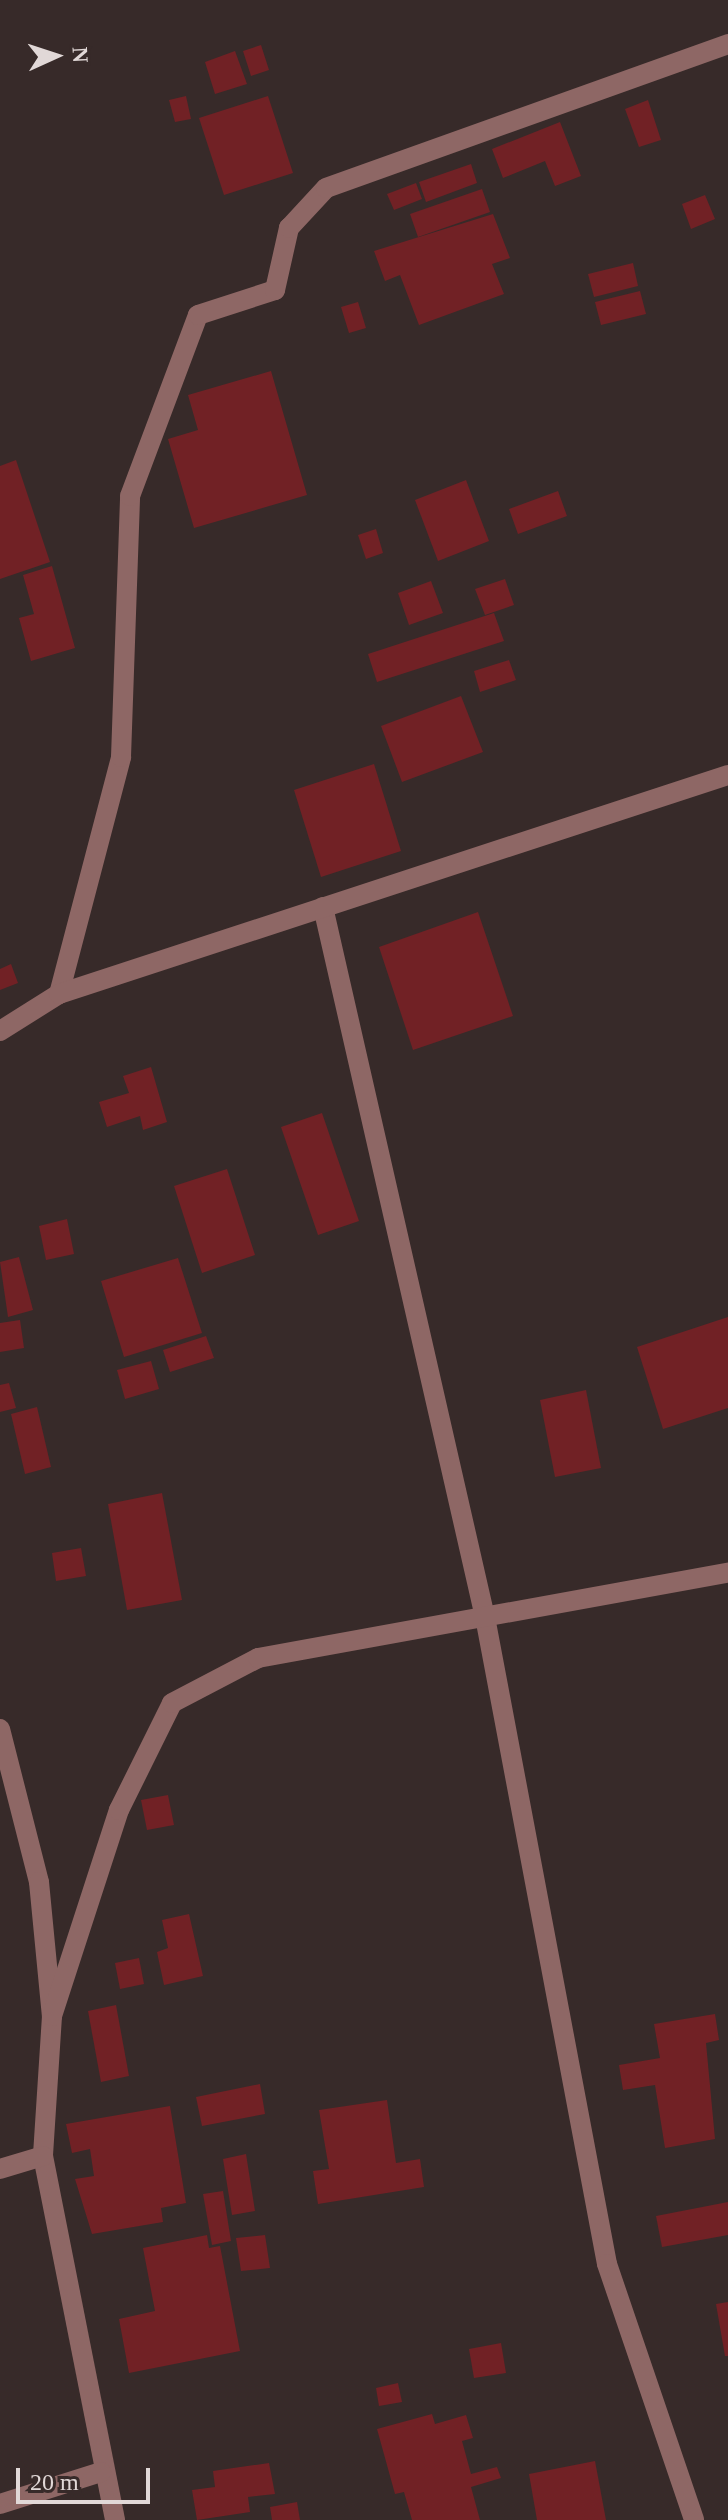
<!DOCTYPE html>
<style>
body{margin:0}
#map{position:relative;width:728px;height:2520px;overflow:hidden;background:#372a29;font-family:Georgia,serif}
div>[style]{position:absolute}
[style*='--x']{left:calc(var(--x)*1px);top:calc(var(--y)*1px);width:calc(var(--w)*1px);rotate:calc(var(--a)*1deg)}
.building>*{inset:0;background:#712125}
.minor>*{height:20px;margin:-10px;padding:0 10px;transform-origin:10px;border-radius:10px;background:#8e6765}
span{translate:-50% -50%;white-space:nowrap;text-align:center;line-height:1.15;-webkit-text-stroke:6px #372a29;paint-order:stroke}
.north{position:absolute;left:16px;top:16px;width:80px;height:80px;-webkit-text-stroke:6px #372a29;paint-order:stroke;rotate:87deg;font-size:22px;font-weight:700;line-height:32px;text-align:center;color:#e1d8d7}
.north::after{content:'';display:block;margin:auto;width:28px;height:36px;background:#e1d8d7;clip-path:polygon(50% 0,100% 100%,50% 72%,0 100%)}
.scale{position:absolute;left:16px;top:2468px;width:134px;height:36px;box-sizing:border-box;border:4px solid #e1d8d7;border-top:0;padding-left:10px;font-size:24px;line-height:28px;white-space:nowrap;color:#e1d8d7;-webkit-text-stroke:6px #372a29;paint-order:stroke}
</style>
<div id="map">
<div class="building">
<div style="clip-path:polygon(261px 45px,269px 70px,251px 76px,243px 51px)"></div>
<div style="clip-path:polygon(235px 51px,247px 84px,215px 94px,205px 62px)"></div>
<div style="clip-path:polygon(186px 96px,191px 119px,175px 122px,169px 100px)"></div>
<div style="clip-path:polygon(268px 96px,293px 173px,224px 195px,199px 118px)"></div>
<div style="clip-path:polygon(648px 100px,661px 140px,639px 147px,625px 109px)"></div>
<div style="clip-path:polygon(560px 122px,581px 176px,555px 186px,545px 161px,503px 178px,492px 149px)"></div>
<div style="clip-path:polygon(471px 164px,477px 183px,426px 202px,419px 182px)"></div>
<div style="clip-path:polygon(416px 183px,422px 199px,394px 210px,387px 194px)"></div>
<div style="clip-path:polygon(482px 189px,490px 212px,418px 237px,410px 214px)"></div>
<div style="clip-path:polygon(705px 195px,715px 219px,691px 229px,682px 204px)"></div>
<div style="clip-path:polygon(493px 214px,510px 258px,492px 264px,504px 294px,419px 325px,400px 275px,385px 281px,374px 251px)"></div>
<div style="clip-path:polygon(633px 263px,638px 286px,594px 297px,588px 274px)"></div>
<div style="clip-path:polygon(640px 291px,646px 314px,601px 325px,595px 302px)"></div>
<div style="clip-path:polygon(358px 302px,366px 328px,349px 333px,341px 307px)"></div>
<div style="clip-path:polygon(271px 371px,307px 495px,194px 528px,168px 439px,198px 430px,188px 395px)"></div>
<div style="clip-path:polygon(16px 460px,50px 562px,0 579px,0 466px)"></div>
<div style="clip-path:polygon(466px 480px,489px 541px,438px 561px,415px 500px)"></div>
<div style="clip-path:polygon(558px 491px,567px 516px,518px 534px,509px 509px)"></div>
<div style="clip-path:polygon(376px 529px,383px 553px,366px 559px,358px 535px)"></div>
<div style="clip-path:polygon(52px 566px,75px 648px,31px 661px,19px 618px,34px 614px,23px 575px)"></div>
<div style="clip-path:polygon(505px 579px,514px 605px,485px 615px,475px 589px)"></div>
<div style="clip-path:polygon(431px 581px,443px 613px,409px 625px,398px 593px)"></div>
<div style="clip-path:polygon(494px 613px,504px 641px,377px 682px,368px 654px)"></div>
<div style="clip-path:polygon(509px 660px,516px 680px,480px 692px,474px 671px)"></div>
<div style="clip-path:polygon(461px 696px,483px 752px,402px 782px,381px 726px)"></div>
<div style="clip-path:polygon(374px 764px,401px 851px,321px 877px,294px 790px)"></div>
<div style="clip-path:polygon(478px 912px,513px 1016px,413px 1050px,379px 947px)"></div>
<div style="clip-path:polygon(11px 964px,18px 983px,0 990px,0 969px)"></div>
<div style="clip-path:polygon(151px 1067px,167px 1122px,143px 1130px,140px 1116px,107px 1127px,99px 1102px,129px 1093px,123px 1076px)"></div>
<div style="clip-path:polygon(322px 1113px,359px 1221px,318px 1235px,281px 1127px)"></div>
<div style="clip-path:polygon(227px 1169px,255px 1255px,202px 1273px,174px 1186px)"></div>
<div style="clip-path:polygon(67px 1219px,74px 1254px,46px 1260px,39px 1226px)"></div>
<div style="clip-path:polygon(19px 1257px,33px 1310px,8px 1317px,0 1262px)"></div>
<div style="clip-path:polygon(178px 1258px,202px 1333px,124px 1357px,101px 1281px)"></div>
<div style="clip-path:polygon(728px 1317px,728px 1408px,663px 1429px,637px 1347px)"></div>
<div style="clip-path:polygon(20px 1320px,24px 1348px,0 1352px,0 1323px)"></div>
<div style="clip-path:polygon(206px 1336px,214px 1358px,170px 1372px,163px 1350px)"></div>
<div style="clip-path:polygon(151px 1361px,159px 1389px,125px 1399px,117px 1370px)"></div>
<div style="clip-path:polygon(9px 1383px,16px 1408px,0 1412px,0 1385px)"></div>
<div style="clip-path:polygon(586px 1390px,601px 1468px,555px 1477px,540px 1400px)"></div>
<div style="clip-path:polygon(37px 1407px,51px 1467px,25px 1474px,11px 1414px)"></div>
<div style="clip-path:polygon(162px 1493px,182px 1600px,127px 1610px,108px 1504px)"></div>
<div style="clip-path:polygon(81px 1548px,86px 1576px,56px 1581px,52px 1553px)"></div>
<div style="clip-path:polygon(168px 1795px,174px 1825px,147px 1830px,141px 1800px)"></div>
<div style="clip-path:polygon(189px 1914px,203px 1976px,164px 1985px,157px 1952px,168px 1948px,162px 1920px)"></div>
<div style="clip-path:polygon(139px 1958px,144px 1984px,120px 1989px,115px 1963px)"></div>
<div style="clip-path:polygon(116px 2005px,129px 2076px,101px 2082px,88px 2011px)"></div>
<div style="clip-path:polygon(715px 2014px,719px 2040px,706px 2043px,715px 2139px,665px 2148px,655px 2085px,623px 2090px,619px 2065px,660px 2058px,654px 2024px)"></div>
<div style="clip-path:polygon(260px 2084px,265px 2114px,202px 2126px,196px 2097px)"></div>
<div style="clip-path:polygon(387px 2100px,396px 2163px,420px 2159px,424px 2187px,318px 2204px,313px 2171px,329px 2169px,319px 2110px)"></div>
<div style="clip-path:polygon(170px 2106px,186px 2203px,161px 2208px,163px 2222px,92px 2234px,75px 2179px,94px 2176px,90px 2149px,72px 2153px,66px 2124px)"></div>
<div style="clip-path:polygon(246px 2154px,255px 2211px,232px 2215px,223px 2159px)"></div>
<div style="clip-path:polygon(223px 2191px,231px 2241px,212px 2245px,203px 2194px)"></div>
<div style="clip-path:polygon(728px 2202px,728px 2235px,662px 2247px,656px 2216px)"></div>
<div style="clip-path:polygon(207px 2235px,209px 2248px,220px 2246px,240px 2351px,129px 2373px,119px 2319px,155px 2311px,143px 2248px)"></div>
<div style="clip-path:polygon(265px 2235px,270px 2268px,241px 2271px,236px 2238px)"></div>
<div style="clip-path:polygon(728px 2302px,728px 2356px,725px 2356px,716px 2304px)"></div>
<div style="clip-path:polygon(501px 2343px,506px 2373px,474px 2378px,469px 2349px)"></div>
<div style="clip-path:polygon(398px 2383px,402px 2402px,379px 2406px,376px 2388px)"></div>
<div style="clip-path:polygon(432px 2414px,435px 2424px,466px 2415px,473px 2438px,462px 2441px,471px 2474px,497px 2467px,501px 2478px,471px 2487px,480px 2520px,412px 2520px,404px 2492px,395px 2494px,377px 2429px)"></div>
<div style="clip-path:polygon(595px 2461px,606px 2520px,537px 2520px,529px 2474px)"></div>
<div style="clip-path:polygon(269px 2463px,275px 2494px,248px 2497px,250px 2512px,197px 2520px,192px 2490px,215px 2487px,213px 2471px)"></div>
<div style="clip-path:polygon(297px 2502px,300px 2520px,272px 2520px,270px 2507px)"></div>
</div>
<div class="minor">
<div style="--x:323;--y:907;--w:728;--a:77.15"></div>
<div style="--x:485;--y:1617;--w:658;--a:79.32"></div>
<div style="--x:607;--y:2264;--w:270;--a:71.2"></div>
<div style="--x:59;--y:994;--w:245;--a:-75.3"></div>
<div style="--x:121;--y:757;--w:261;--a:-88"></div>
<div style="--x:130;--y:496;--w:193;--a:-69.4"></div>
<div style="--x:198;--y:315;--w:81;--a:-18"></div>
<div style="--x:275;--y:290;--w:64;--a:-77.3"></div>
<div style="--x:289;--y:228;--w:54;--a:-47.2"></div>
<div style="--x:326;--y:188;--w:427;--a:-19.7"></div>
<div style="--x:0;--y:1031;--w:70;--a:-32.1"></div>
<div style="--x:59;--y:994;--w:704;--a:-18.13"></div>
<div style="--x:0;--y:1729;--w:158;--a:75.7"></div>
<div style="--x:39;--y:1882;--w:135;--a:84.5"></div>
<div style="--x:52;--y:2016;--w:140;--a:93.7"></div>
<div style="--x:43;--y:2156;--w:371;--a:78.8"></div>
<div style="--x:52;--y:2016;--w:217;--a:-72"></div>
<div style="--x:119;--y:1810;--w:119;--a:-63.6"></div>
<div style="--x:172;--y:1703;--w:97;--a:-27.6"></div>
<div style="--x:258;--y:1658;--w:478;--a:-10.3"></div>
<div style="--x:0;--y:2169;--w:45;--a:-16.8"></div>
<div style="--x:0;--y:2504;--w:106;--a:-17.6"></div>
</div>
<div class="north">N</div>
<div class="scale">20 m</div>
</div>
